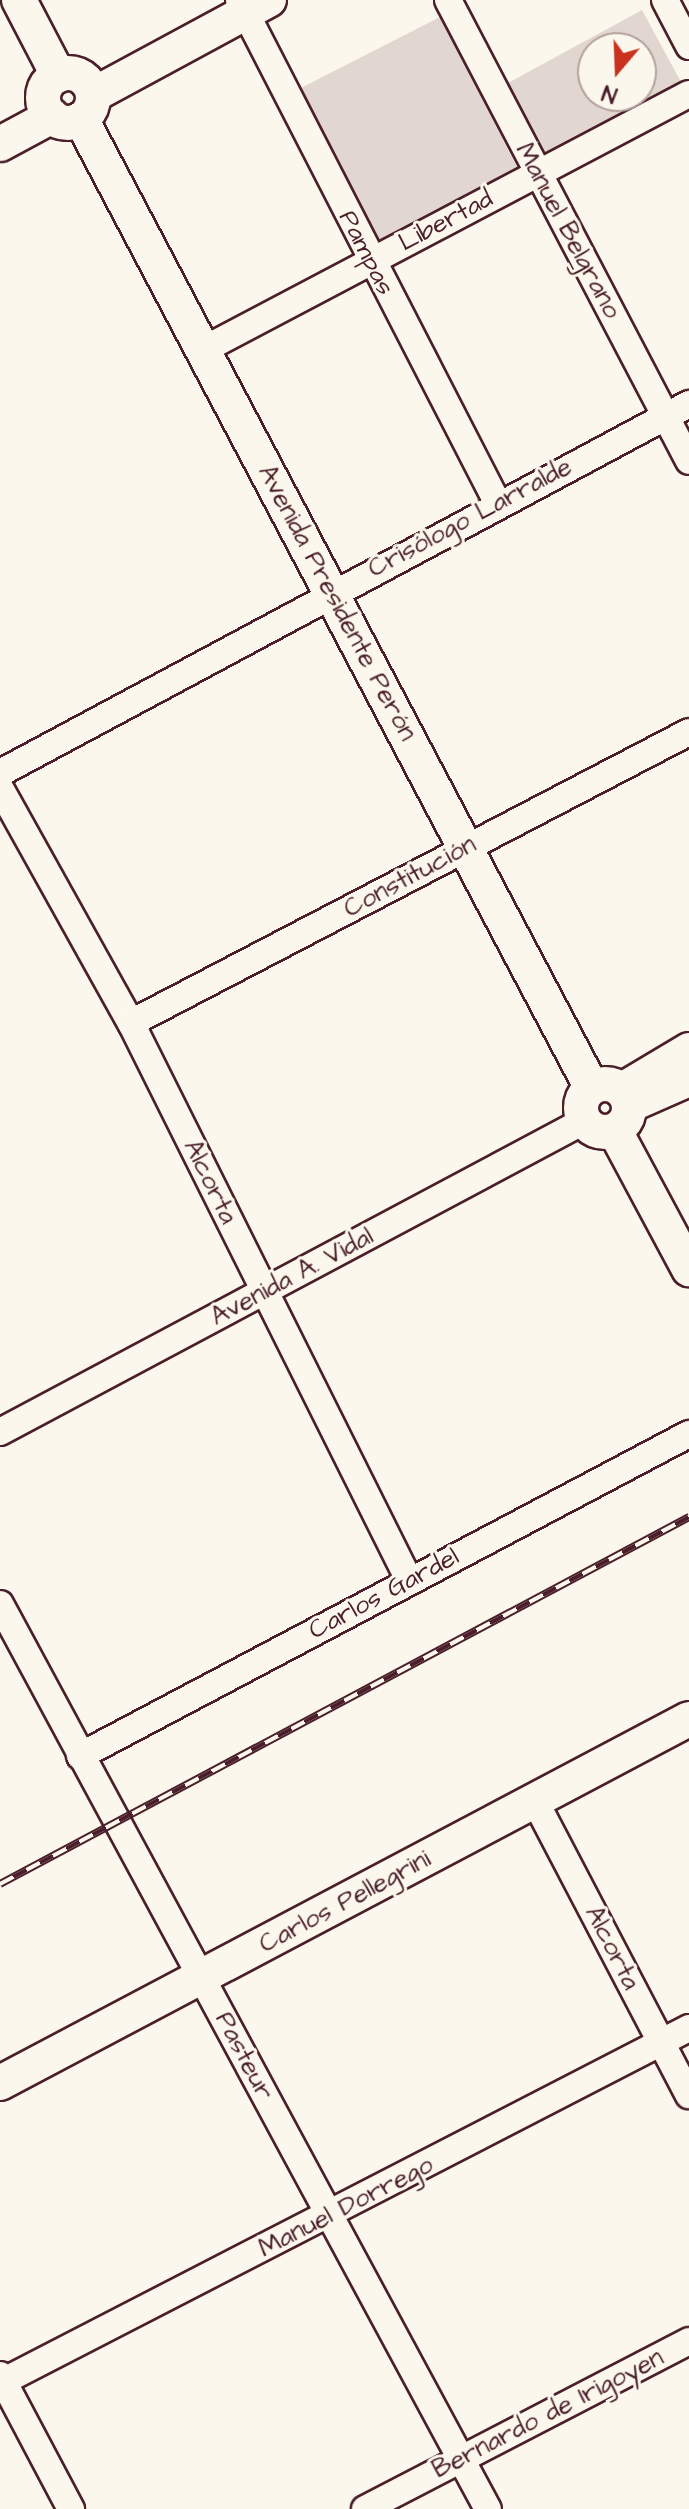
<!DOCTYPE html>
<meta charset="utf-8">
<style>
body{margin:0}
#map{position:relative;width:689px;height:2509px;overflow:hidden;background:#fbf7ec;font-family:"Architects Daughter",sans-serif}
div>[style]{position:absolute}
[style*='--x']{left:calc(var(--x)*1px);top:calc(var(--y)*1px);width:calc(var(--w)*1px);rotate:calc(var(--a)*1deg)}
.green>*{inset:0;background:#e2d7d0}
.roads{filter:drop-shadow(2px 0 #4a1f2b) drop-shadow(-2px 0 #4a1f2b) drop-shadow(0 2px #4a1f2b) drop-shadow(0 -2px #4a1f2b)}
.minor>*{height:26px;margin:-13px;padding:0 13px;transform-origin:13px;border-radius:13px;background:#fbf7ec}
.major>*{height:34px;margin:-17px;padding:0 17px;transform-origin:17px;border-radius:17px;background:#fbf7ec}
.major>.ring{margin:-17px;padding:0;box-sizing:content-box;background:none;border:34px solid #fbf7ec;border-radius:50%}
.rail>*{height:8px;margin-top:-4px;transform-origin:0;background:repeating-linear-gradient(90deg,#fbf7ec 0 15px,#4a1f2b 0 30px);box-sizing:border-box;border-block:2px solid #4a1f2b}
span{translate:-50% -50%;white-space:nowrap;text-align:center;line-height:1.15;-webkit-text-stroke:6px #fbf7ec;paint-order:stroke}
.street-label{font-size:26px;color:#4a1f2b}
.north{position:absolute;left:577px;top:32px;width:80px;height:80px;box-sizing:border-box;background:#fbf7ec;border:2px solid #b4a19f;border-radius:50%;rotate:199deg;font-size:22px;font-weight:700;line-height:32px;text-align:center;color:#4a1f2b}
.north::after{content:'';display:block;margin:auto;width:28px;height:36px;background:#c8321e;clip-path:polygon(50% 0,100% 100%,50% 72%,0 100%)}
</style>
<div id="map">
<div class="green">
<div style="clip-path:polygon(evenodd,642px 10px,681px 82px,544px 156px,506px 84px,642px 10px,593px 48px,641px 48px,641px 96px,593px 96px,593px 48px)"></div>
<div style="clip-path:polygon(440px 17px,519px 171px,374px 245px,295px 91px)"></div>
</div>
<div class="roads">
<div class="minor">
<div style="--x:239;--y:0;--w:567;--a:62.8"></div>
<div style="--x:448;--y:0;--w:520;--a:62.4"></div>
<div style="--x:665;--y:0;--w:52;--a:62.4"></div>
<div style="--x:203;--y:350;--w:549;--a:-27.78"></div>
<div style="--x:0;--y:773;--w:782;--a:-28.17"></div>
<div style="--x:0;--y:788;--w:269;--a:60.9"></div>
<div style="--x:131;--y:1023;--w:623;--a:63.48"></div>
<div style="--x:131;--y:1023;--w:629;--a:-27.54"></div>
<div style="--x:0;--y:1432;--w:662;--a:-28.04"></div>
<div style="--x:0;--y:1604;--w:1028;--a:61.67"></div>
<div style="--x:80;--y:1756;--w:689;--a:-27.87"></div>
<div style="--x:535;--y:1801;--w:332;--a:62.4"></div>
<div style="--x:0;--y:2375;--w:152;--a:62.1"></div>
<div style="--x:0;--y:2383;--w:775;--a:-27.26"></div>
<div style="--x:365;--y:2509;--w:365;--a:-27.4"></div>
</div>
<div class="major">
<div style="--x:19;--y:0;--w:85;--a:62.5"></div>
<div class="ring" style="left:43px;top:73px;width:16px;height:16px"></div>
<div style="--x:93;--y:95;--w:200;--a:-28.4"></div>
<div style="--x:81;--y:119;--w:1095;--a:62.2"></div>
<div style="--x:0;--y:144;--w:59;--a:-28.3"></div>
<div class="ring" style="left:581px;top:1084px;width:14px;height:14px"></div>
<div style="--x:622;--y:1090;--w:78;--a:-30.8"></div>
<div style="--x:630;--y:1105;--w:64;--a:-23.8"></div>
<div style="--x:615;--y:1131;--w:157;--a:61.8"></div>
<div style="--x:0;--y:2083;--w:779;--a:-27.85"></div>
</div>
</div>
<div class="rail">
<div style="--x:0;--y:1884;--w:781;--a:-28.04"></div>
</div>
<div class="street-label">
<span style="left:446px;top:221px;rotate:-28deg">Libertad</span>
<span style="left:568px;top:231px;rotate:62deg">Manuel Belgrano</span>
<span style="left:366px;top:253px;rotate:63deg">Pampas</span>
<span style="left:470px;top:518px;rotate:-28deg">Crisólogo Larralde</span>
<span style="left:337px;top:603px;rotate:62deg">Avenida Presidente Perón</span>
<span style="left:410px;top:877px;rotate:-28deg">Constitución</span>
<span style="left:210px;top:1182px;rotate:64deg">Alcorta</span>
<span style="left:292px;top:1277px;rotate:-28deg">Avenida A. Vidal</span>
<span style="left:384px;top:1594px;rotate:-28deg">Carlos Gardel</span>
<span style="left:345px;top:1902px;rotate:-28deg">Carlos Pellegrini</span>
<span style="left:612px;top:1948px;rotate:63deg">Alcorta</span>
<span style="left:244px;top:2056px;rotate:62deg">Pasteur</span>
<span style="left:346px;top:2207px;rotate:-27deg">Manuel Dorrego</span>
<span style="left:548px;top:2414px;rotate:-27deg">Bernardo de Irigoyen</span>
</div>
<div class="north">N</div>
</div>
